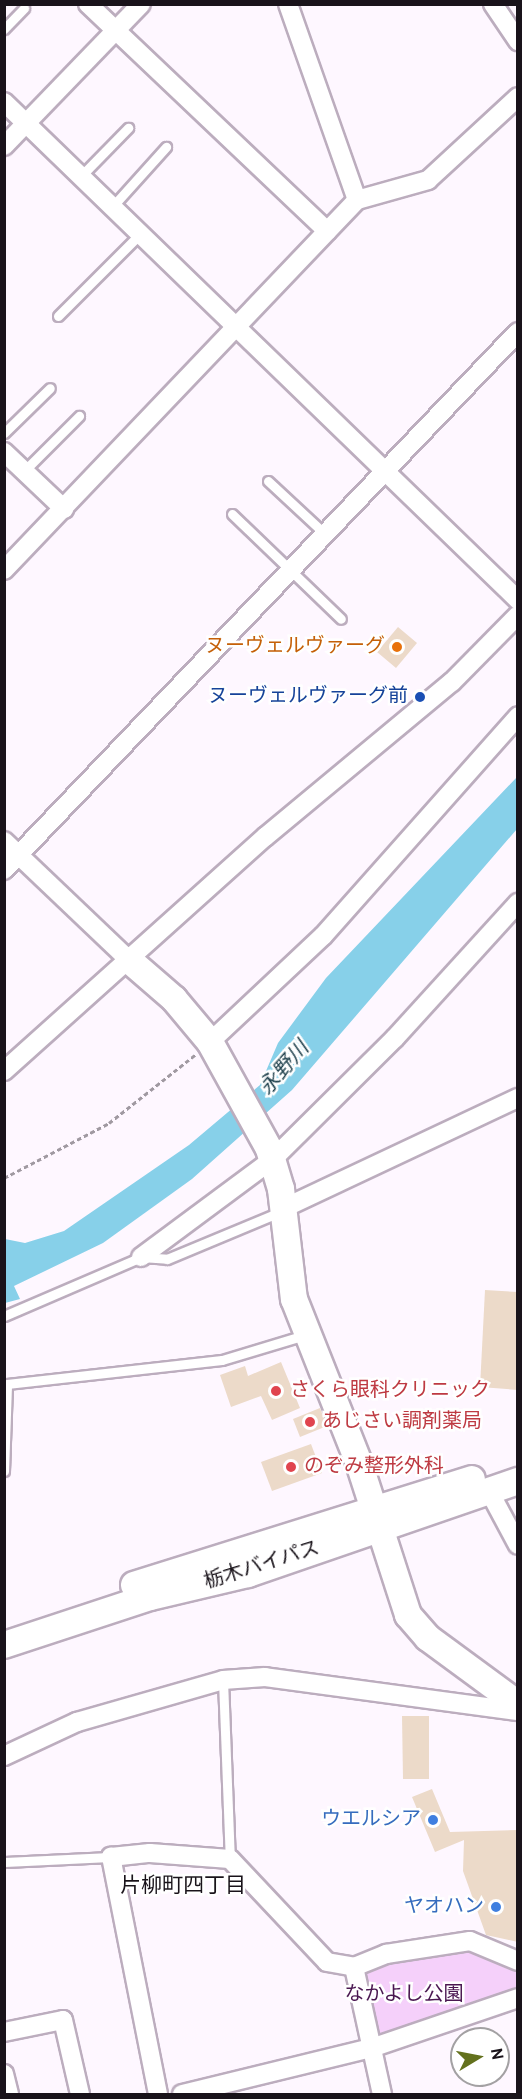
<!DOCTYPE html>
<meta charset="utf-8">
<style>
body{margin:0}
#map{position:relative;width:522px;height:2099px;overflow:hidden;background:#fef7ff;font-family:Overpass,"Noto Sans JP",sans-serif}
div>[style]{position:absolute}
[style*='--x']{left:calc(var(--x)*1px);top:calc(var(--y)*1px);width:calc(var(--w)*1px);rotate:calc(var(--a)*1deg)}
.green>*{inset:0;background:#f5d0fa}
.water>*{inset:0;background:#87d0e9}
.building>*{inset:0;background:#ecdac9}
.path>*{height:3px;margin-top:-1.5px;transform-origin:0;background:repeating-linear-gradient(90deg,#a099a1 0 4.5px,transparent 0 7.5px)}
.roads{filter:drop-shadow(2px 0 #bcadbe) drop-shadow(-2px 0 #bcadbe) drop-shadow(0 2px #bcadbe) drop-shadow(0 -2px #bcadbe)}
.lane>*{height:9px;margin:-4.5px;padding:0 4.5px;transform-origin:4.5px;border-radius:4.5px;background:#fff}
.street>*{height:18px;margin:-9px;padding:0 9px;transform-origin:9px;border-radius:9px;background:#fff}
.secondary>*{height:26px;margin:-13px;padding:0 13px;transform-origin:13px;border-radius:13px;background:#fff}
.dots>*{width:16px;height:16px;translate:-50% -50%;box-sizing:border-box;border:3px solid #fff;border-radius:50%}
span{translate:-50% -50%;white-space:nowrap;text-align:center;line-height:1.15;-webkit-text-stroke:5px #fff;paint-order:stroke}
.food-label{font-size:20px;color:#c56008}
.right{translate:-100% -50%;text-align:right}
.transit-label{font-size:20px;color:#164399}
.health-label{font-size:20px;color:#be3a42}
.left{translate:0 -50%;text-align:left}
.street-label{font-size:20px;color:#19131a}
.shop-label{font-size:20px;color:#366cbe}
.park-label{font-size:20px;color:#4a1751}
.water-label{font-size:21px;color:#1d3f4b;font-style:italic}
.neighbourhood-label{font-size:21px;color:#19131a}
.frame{position:absolute;inset:0;border:6px solid #19131a;pointer-events:none}
.north{position:absolute;left:450px;top:2027px;width:60px;height:60px;box-sizing:border-box;background:#fff;border:2px solid #a3a1a3;border-radius:50%;rotate:80deg;font-size:16px;font-weight:700;line-height:24px;text-align:center;color:#19131a}
.north::after{content:'';display:block;margin:auto;width:21px;height:27px;background:#63711d;clip-path:polygon(50% 0,100% 100%,50% 72%,0 100%)}
</style>
<div id="map">
<div class="green">
<div style="clip-path:polygon(473px 1949px,517px 1967px,517px 1993px,384px 2037px,376px 2034px,365px 1973px,391px 1962px)"></div>
</div>
<div class="water">
<div style="clip-path:polygon(517px 777px,517px 829px,292px 1090px,192px 1179px,103px 1243px,14px 1286px,20px 1299px,5px 1303px,5px 1239px,25px 1243px,64px 1231px,189px 1145px,260px 1085px,278px 1043px,326px 978px)"></div>
</div>
<div class="building">
<div style="clip-path:polygon(398px 627px,417px 643px,396px 668px,377px 652px)"></div>
<div style="clip-path:polygon(485px 1290px,518px 1292px,518px 1390px,480px 1387px)"></div>
<div style="clip-path:polygon(281px 1362px,300px 1408px,272px 1420px,261px 1396px,231px 1407px,220px 1375px,245px 1366px,248px 1376px)"></div>
<div style="clip-path:polygon(320px 1408px,327px 1426px,300px 1437px,293px 1419px)"></div>
<div style="clip-path:polygon(311px 1444px,322px 1473px,272px 1491px,261px 1462px)"></div>
<div style="clip-path:polygon(402px 1716px,429px 1716px,429px 1779px,403px 1779px)"></div>
<div style="clip-path:polygon(432px 1789px,450px 1832px,518px 1830px,518px 1942px,486px 1935px,463px 1871px,464px 1840px,435px 1852px,412px 1797px)"></div>
</div>
<div class="path">
<div style="--x:4;--y:1178;--w:119;--a:-27.6"></div>
<div style="--x:109;--y:1123;--w:111;--a:-38.4"></div>
</div>
<div class="roads">
<div class="lane">
<div style="--x:4;--y:29;--w:29;--a:-46"></div>
<div style="--x:80;--y:177;--w:69;--a:-45.6"></div>
<div style="--x:112;--y:207;--w:81;--a:-48"></div>
<div style="--x:58;--y:316;--w:116;--a:-45"></div>
<div style="--x:4;--y:433;--w:64;--a:-44.4"></div>
<div style="--x:24;--y:471;--w:78;--a:-45"></div>
<div style="--x:268;--y:481;--w:76;--a:42.9"></div>
<div style="--x:232;--y:514;--w:151;--a:43.9"></div>
<div style="--x:4;--y:1316;--w:149;--a:-23.3"></div>
<div style="--x:141;--y:1257;--w:26;--a:4"></div>
<div style="--x:167;--y:1259;--w:122;--a:-22.6"></div>
<div style="--x:4;--y:1471;--w:87;--a:-88"></div>
<div style="--x:7;--y:1384;--w:216;--a:-6.4"></div>
<div style="--x:222;--y:1360;--w:87;--a:-16.8"></div>
<div style="--x:223;--y:1680;--w:179;--a:87.8"></div>
<div style="--x:4;--y:1862;--w:107;--a:-2.7"></div>
</div>
<div class="street">
<div style="--x:88;--y:4;--w:330;--a:43.5"></div>
<div style="--x:288;--y:4;--w:208;--a:70.6"></div>
<div style="--x:493;--y:4;--w:45;--a:56"></div>
<div style="--x:4;--y:102;--w:716;--a:44.09"></div>
<div style="--x:4;--y:146;--w:197;--a:-46"></div>
<div style="--x:4;--y:452;--w:83;--a:43.5"></div>
<div style="--x:4;--y:570;--w:511;--a:-46.35"></div>
<div style="--x:357;--y:200;--w:74;--a:-15.7"></div>
<div style="--x:428;--y:180;--w:122;--a:-42.7"></div>
<div style="--x:4;--y:841;--w:173;--a:43.6"></div>
<div style="--x:4;--y:870;--w:744;--a:-46.31"></div>
<div style="--x:210;--y:1042;--w:155;--a:-43.2"></div>
<div style="--x:323;--y:936;--w:294;--a:-48.4"></div>
<div style="--x:4;--y:1071;--w:351;--a:-41.9"></div>
<div style="--x:265;--y:837;--w:243;--a:-39.7"></div>
<div style="--x:452;--y:682;--w:94;--a:-45.4"></div>
<div style="--x:284;--y:1208;--w:259;--a:-25.2"></div>
<div style="--x:141;--y:1257;--w:164;--a:-36.6"></div>
<div style="--x:273;--y:1159;--w:172;--a:-44.8"></div>
<div style="--x:395;--y:1038;--w:183;--a:-47.7"></div>
<div style="--x:489;--y:1491;--w:61;--a:61.8"></div>
<div style="--x:4;--y:1756;--w:81;--a:-25"></div>
<div style="--x:77;--y:1722;--w:152;--a:-16"></div>
<div style="--x:223;--y:1680;--w:42;--a:-4.1"></div>
<div style="--x:265;--y:1677;--w:255;--a:7.7"></div>
<div style="--x:354;--y:1967;--w:130;--a:77.6"></div>
<div style="--x:4;--y:2032;--w:60;--a:-11.5"></div>
<div style="--x:63;--y:2020;--w:76;--a:77.1"></div>
<div style="--x:4;--y:2074;--w:21;--a:76"></div>
<div style="--x:158;--y:2094;--w:242;--a:-101.2"></div>
<div style="--x:111;--y:1857;--w:39;--a:-6"></div>
<div style="--x:150;--y:1853;--w:80;--a:4.3"></div>
<div style="--x:230;--y:1859;--w:141;--a:46.7"></div>
<div style="--x:327;--y:1962;--w:27;--a:10"></div>
<div style="--x:354;--y:1967;--w:35;--a:-22"></div>
<div style="--x:386;--y:1954;--w:85;--a:-8.8"></div>
<div style="--x:470;--y:1941;--w:52;--a:22.6"></div>
<div style="--x:182;--y:2094;--w:195;--a:-13.7"></div>
<div style="--x:371;--y:2048;--w:155;--a:-18.8"></div>
</div>
<div class="secondary">
<div style="--x:129;--y:960;--w:60;--a:40.9"></div>
<div style="--x:174;--y:999;--w:56;--a:50.1"></div>
<div style="--x:210;--y:1042;--w:122;--a:61.1"></div>
<div style="--x:269;--y:1149;--w:42;--a:73.3"></div>
<div style="--x:281;--y:1189;--w:111;--a:83.3"></div>
<div style="--x:294;--y:1299;--w:176;--a:68.4"></div>
<div style="--x:359;--y:1463;--w:160;--a:72.1"></div>
<div style="--x:408;--y:1615;--w:30;--a:49"></div>
<div style="--x:428;--y:1638;--w:112;--a:36.3"></div>
<div style="--x:134;--y:1585;--w:354;--a:-17.4"></div>
<div style="--x:4;--y:1645;--w:154;--a:-18.2"></div>
<div style="--x:150;--y:1597;--w:101;--a:-13.2"></div>
<div style="--x:248;--y:1574;--w:286;--a:-19"></div>
</div>
</div>
<div class="dots">
<div style="left:397px;top:647px;background:#e8710a"></div>
<div style="left:420px;top:697px;background:#1a4fb4"></div>
<div style="left:276px;top:1391px;background:#e0444e"></div>
<div style="left:310px;top:1422px;background:#e0444e"></div>
<div style="left:291px;top:1467px;background:#e0444e"></div>
<div style="left:433px;top:1820px;background:#3f7fe0"></div>
<div style="left:496px;top:1907px;background:#3f7fe0"></div>
</div>
<div class="food-label">
<span class="right" style="left:385px;top:647px">ヌーヴェルヴァーグ</span>
</div>
<div class="transit-label">
<span class="right" style="left:408px;top:697px">ヌーヴェルヴァーグ前</span>
</div>
<div class="health-label">
<span class="left" style="left:290px;top:1391px">さくら眼科クリニック</span>
<span class="left" style="left:322px;top:1422px">あじさい調剤薬局</span>
<span class="left" style="left:304px;top:1467px">のぞみ整形外科</span>
</div>
<div class="street-label">
<span style="left:262px;top:1566px;rotate:-17deg">栃木バイパス</span>
</div>
<div class="shop-label">
<span class="right" style="left:421px;top:1820px">ウエルシア</span>
<span class="right" style="left:484px;top:1907px">ヤオハン</span>
</div>
<div class="park-label">
<span style="left:404px;top:1995px">なかよし公園</span>
</div>
<div class="water-label">
<span style="left:285px;top:1069px;rotate:-49deg">永野川</span>
</div>
<div class="neighbourhood-label">
<span style="left:183px;top:1887px">片柳町四丁目</span>
</div>
<div class="frame"></div>
<div class="north">N</div>
</div>
